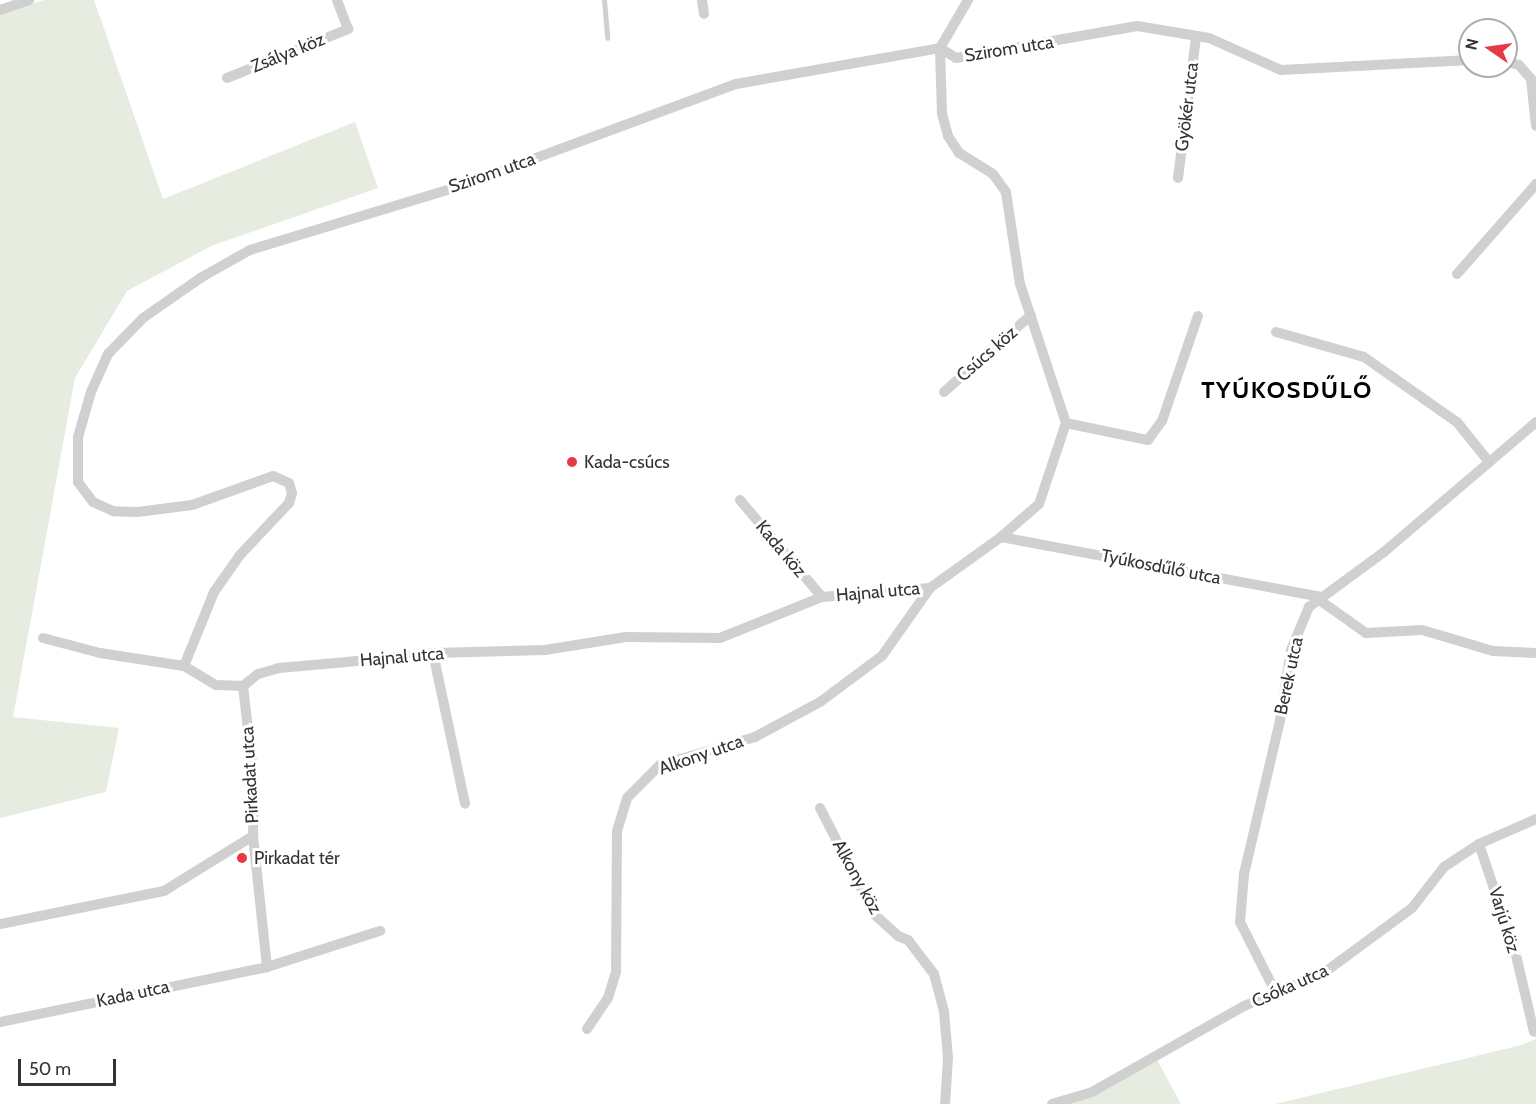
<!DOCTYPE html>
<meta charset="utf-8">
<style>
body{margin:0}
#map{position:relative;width:1536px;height:1104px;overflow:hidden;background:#fff;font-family:Cabin,sans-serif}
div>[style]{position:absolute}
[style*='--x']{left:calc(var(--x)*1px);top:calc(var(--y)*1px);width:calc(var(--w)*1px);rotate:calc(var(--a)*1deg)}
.green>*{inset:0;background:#e6ecdf}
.service>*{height:5px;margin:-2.5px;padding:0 2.5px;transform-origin:2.5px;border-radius:2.5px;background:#d0d0d0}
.minor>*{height:10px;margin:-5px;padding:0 5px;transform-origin:5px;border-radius:5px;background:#d0d0d0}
.dots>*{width:16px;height:16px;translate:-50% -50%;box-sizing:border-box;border:3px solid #fff;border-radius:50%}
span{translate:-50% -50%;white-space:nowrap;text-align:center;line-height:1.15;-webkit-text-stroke:6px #fff;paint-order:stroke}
.street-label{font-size:18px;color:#333}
.poi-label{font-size:18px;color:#333}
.left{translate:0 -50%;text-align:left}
.district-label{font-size:24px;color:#000;font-weight:700;letter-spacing:1.5px}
.north{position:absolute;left:1458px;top:18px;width:60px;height:60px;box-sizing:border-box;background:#fff;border:2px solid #adadad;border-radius:50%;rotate:283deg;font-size:16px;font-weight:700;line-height:24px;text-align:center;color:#333}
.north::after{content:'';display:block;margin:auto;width:21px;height:27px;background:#e63946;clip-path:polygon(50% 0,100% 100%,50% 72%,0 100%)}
.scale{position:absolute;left:18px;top:1059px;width:98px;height:27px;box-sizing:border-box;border:3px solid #333;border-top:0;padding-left:8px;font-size:18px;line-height:21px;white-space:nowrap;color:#333;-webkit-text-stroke:4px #fff;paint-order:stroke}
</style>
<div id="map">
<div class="green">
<div style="clip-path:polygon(44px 0,94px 0,163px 199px,355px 122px,378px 188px,211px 246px,127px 291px,75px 378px,13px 717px,119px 728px,106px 792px,0 818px,0 14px)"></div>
<div style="clip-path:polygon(1536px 1039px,1536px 1104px,1275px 1104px,1518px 1046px)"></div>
<div style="clip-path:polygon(1155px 1056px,1181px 1104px,1052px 1104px,1092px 1092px)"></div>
</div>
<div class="service">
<div style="--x:604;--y:0;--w:38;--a:85"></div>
</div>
<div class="minor">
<div style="--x:702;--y:0;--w:14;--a:82"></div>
<div style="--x:0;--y:10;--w:31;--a:-19"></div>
<div style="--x:940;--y:48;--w:56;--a:-59.7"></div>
<div style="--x:1506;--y:62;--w:13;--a:13"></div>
<div style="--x:1519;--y:65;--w:18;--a:49"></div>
<div style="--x:1531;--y:79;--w:47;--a:83.9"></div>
<div style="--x:227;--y:78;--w:131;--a:-22"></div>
<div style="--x:348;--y:29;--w:31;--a:-111"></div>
<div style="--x:1178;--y:178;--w:142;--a:-82.7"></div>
<div style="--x:1457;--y:274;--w:120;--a:-48.7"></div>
<div style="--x:1276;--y:332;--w:91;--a:15.9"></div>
<div style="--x:1364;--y:357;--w:113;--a:35"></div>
<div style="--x:1457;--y:422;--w:51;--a:51.3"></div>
<div style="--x:944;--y:392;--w:116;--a:-41.5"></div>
<div style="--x:1066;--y:423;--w:84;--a:11.7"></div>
<div style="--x:1148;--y:440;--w:24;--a:-54"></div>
<div style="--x:1162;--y:421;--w:111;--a:-71.1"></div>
<div style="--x:740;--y:500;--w:127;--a:49.8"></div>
<div style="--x:1001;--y:537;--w:326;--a:10.6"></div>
<div style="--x:1318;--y:599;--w:59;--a:35.3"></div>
<div style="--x:1366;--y:633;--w:56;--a:-3.1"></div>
<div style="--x:1422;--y:630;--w:74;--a:16.5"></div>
<div style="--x:1493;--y:651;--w:43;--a:2.7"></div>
<div style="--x:43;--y:638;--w:59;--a:14.7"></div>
<div style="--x:100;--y:653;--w:85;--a:8.8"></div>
<div style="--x:184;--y:666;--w:37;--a:31"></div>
<div style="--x:216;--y:685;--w:27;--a:2"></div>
<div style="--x:433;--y:653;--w:154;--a:78"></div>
<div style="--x:184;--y:666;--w:80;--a:-67.9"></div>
<div style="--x:214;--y:592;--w:45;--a:-54.9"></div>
<div style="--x:240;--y:555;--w:71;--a:-46.7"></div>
<div style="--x:289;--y:503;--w:10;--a:-73"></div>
<div style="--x:292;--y:493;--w:10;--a:-107"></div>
<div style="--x:289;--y:483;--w:17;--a:-156"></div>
<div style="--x:273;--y:476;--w:86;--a:160.3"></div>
<div style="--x:192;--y:505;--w:55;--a:172.7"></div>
<div style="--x:137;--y:512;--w:24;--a:-178"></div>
<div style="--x:113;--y:511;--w:22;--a:-156"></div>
<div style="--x:93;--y:502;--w:25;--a:-127"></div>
<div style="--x:78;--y:482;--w:45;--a:-90"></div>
<div style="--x:78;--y:437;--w:47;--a:-73.9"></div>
<div style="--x:91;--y:392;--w:42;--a:-65.9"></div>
<div style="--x:108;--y:354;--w:50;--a:-45.8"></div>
<div style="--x:143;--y:318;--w:72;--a:-34.8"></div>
<div style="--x:202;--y:277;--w:55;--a:-29.4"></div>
<div style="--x:250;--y:250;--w:220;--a:-16.9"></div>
<div style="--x:460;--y:186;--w:294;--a:-20.3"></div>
<div style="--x:736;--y:84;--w:207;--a:-10"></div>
<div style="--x:940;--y:48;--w:19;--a:32"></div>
<div style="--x:956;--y:58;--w:184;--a:-10"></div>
<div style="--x:1137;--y:26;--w:73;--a:9.5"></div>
<div style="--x:1209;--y:38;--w:79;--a:24"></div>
<div style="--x:1281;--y:70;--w:189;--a:-3"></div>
<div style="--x:243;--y:686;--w:19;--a:-39"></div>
<div style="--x:258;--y:674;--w:22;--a:-16"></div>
<div style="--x:279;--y:668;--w:68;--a:-5"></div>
<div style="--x:347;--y:662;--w:86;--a:-6"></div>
<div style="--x:433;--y:653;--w:112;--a:-1.5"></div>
<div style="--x:545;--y:650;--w:82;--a:-9.1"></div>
<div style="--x:626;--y:637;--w:94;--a:0.6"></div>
<div style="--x:720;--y:638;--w:110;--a:-21.9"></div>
<div style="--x:822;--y:597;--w:108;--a:-4.8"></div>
<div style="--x:930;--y:588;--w:87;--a:-35.7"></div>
<div style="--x:1001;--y:537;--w:50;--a:-41"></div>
<div style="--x:1039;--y:504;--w:85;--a:-71.6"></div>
<div style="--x:1066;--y:423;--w:146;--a:-108.3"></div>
<div style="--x:1020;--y:284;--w:93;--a:-98.7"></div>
<div style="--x:1006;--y:192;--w:22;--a:-126"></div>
<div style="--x:993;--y:174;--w:40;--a:-148"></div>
<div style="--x:959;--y:153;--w:20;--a:-123"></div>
<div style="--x:948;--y:136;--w:24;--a:-105"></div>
<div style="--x:942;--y:113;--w:65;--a:-91.8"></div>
<div style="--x:820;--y:808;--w:120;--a:62.8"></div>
<div style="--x:875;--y:915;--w:31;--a:42"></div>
<div style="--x:898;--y:936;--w:11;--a:22"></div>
<div style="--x:908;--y:940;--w:43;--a:52.6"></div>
<div style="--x:934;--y:974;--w:39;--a:75"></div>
<div style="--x:944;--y:1012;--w:46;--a:85"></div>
<div style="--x:948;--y:1058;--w:46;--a:93.7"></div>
<div style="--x:253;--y:836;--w:132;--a:83.9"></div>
<div style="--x:1479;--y:844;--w:113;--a:71.4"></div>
<div style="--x:1515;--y:951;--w:83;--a:76.8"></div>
<div style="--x:0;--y:924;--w:167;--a:-11.4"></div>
<div style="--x:164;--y:891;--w:105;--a:-31.7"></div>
<div style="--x:253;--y:836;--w:55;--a:-89"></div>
<div style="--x:254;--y:781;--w:96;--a:-96.6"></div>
<div style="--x:1275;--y:991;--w:77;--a:-116.9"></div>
<div style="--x:1240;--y:922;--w:48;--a:-85.2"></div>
<div style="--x:1244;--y:874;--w:158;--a:-76.8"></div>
<div style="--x:1280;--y:720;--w:71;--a:-81.1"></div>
<div style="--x:1291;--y:650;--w:47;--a:-67.3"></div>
<div style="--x:1309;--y:607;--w:93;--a:-36.3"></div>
<div style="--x:1384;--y:552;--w:200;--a:-40.5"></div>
<div style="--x:0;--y:1022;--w:273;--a:-11.6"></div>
<div style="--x:267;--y:967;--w:119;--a:-17.7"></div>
<div style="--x:587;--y:1029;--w:37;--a:-56"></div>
<div style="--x:608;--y:998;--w:28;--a:-73"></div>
<div style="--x:616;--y:971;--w:140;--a:-89.6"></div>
<div style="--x:617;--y:831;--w:34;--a:-73"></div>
<div style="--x:627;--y:798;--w:47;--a:-45"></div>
<div style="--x:660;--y:765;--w:99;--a:-16.4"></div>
<div style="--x:755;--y:737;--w:74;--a:-28.3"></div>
<div style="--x:820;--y:702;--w:77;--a:-36.6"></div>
<div style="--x:882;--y:656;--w:83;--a:-54.8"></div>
<div style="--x:1052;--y:1104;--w:42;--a:-16.7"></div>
<div style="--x:1092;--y:1092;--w:175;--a:-29.5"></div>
<div style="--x:1244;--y:1006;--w:88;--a:-22.8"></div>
<div style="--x:1325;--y:972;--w:108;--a:-36.3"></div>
<div style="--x:1412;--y:908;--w:52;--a:-52"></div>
<div style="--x:1444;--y:867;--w:42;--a:-33.3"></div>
<div style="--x:1479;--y:844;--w:62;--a:-23.7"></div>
</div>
<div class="dots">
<div style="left:572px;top:462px;background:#e63946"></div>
<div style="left:242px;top:858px;background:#e63946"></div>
</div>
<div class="street-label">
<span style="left:1009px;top:49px;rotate:-9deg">Szirom utca</span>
<span style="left:288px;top:53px;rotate:-22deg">Zsálya köz</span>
<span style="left:1187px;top:107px;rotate:-83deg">Gyökér utca</span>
<span style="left:492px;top:173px;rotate:-19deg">Szirom utca</span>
<span style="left:987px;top:354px;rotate:-41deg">Csúcs köz</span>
<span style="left:781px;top:549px;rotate:50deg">Kada köz</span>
<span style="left:1161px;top:567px;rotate:11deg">Tyúkosdűlő utca</span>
<span style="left:878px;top:592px;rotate:-5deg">Hajnal utca</span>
<span style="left:402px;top:657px;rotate:-5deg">Hajnal utca</span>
<span style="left:1289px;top:676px;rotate:-78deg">Berek utca</span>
<span style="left:701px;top:755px;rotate:-19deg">Alkony utca</span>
<span style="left:250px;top:775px;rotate:-93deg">Pirkadat utca</span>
<span style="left:857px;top:877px;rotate:61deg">Alkony köz</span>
<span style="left:1504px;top:920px;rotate:73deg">Varjú köz</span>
<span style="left:1290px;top:986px;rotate:-24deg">Csóka utca</span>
<span style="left:133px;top:994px;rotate:-12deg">Kada utca</span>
</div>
<div class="poi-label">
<span class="left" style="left:584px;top:462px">Kada-csúcs</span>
<span class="left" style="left:254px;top:858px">Pirkadat tér</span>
</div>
<div class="district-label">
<span style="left:1287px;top:390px">TYÚKOSDŰLŐ</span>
</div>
<div class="north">N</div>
<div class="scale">50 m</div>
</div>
